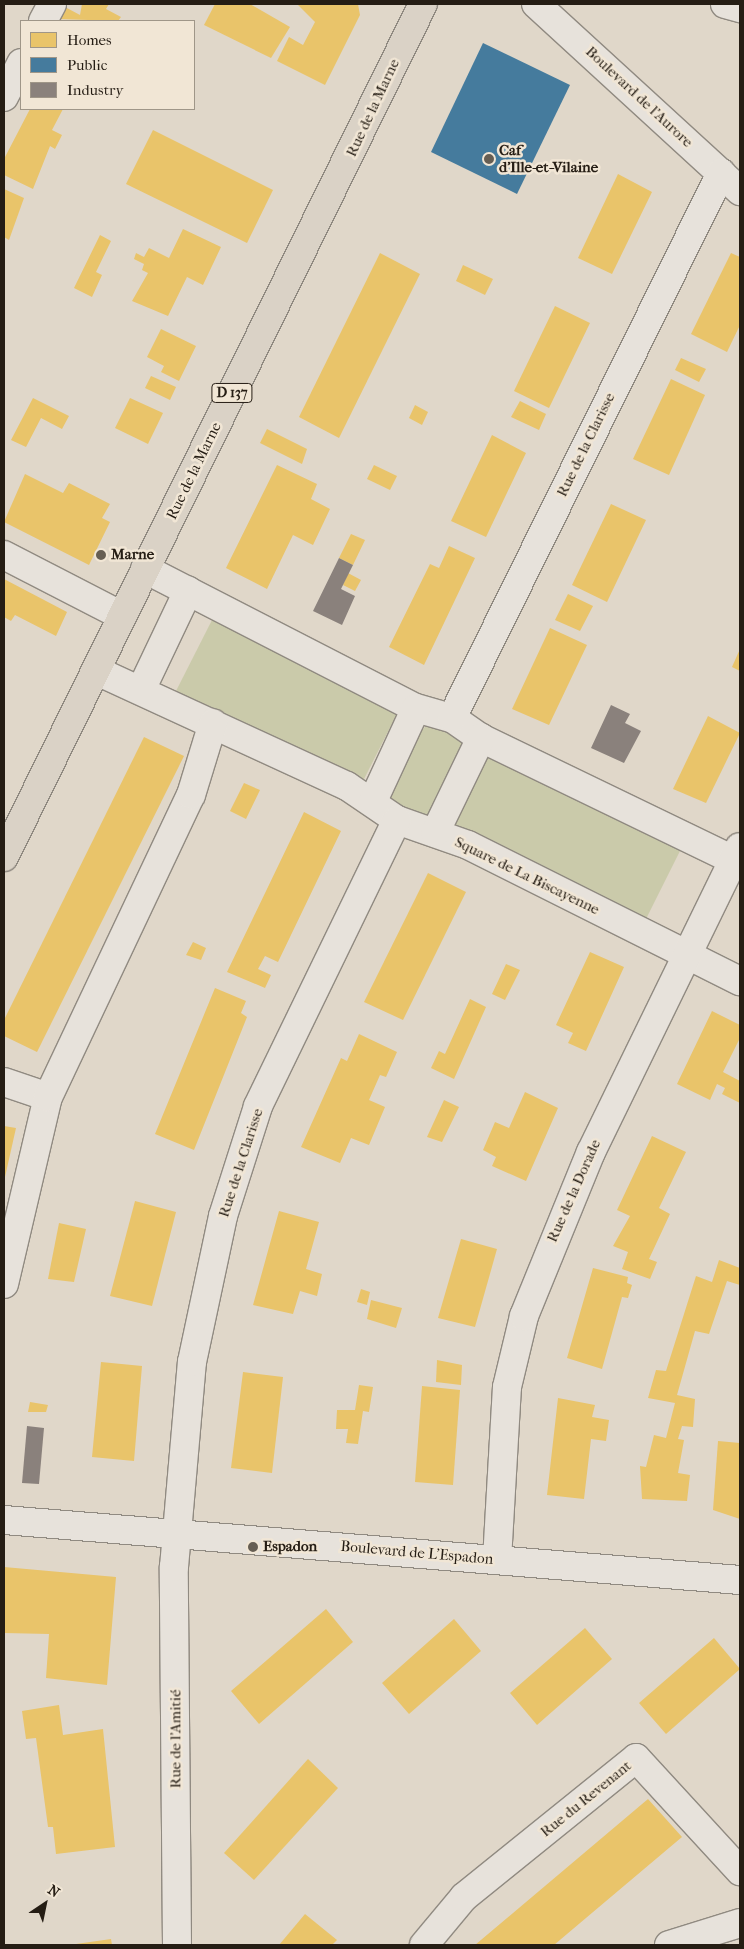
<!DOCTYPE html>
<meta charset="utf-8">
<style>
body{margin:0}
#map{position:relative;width:744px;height:1949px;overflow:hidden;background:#e0d7c9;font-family:"IM FELL French Canon",serif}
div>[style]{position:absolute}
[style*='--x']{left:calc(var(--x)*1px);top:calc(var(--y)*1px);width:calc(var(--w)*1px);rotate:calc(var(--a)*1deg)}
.green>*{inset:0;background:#cacaaa}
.homes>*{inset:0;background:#e9c46a}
.public>*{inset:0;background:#457b9d}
.industry>*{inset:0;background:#8a817c}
.roads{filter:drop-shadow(1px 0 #908a81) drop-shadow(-1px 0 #908a81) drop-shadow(0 1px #908a81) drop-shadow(0 -1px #908a81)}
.minor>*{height:28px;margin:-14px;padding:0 14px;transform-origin:14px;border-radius:14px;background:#e7e2db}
.tertiary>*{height:28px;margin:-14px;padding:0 14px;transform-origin:14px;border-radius:14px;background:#e7e2db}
.primary>*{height:28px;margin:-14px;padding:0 14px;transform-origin:14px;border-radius:14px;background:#dad2c6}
.dots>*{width:14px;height:14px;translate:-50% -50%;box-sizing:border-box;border:2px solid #f1e6d5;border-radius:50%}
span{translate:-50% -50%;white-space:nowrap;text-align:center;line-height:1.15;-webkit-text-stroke:5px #f1e6d5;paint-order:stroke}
.shield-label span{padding:1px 4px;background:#f1e6d5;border:1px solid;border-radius:4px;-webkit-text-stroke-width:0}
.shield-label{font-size:14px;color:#251d14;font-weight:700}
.street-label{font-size:15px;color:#251d14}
.poi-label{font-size:15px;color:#251d14;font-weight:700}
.left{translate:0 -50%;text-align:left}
.frame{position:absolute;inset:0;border:5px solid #251d14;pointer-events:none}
.legend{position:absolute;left:20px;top:20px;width:175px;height:90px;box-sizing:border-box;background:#f1e6d5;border:1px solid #9f9688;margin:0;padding:6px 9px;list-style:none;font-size:15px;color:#251d14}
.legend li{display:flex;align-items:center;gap:10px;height:25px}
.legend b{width:25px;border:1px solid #9f9688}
.north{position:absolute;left:20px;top:1879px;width:50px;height:50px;-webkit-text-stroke:4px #f1e6d5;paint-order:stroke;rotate:34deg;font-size:14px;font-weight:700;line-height:20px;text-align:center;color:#251d14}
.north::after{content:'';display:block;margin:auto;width:18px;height:22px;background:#251d14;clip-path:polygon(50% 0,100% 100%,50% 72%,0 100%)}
</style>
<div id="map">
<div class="green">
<div style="clip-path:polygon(212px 620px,398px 712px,363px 781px,176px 691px)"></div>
<div style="clip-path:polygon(430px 722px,466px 740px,430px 816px,417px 818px,388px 798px,412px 740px)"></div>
<div style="clip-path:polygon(489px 751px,682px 847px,644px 923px,452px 827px)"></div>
</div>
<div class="homes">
<div style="clip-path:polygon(82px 4px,109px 4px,106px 9px,121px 17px,118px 21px,58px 19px,65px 7px,80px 15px)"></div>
<div style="clip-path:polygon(215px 4px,250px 4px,290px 27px,271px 58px,204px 25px)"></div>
<div style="clip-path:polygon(297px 4px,358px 4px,360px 15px,325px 85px,277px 61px,289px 37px,303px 45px,315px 22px)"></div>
<div style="clip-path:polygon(30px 109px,63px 109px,52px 130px,62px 135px,55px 149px,50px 146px,33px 189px,4px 175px,4px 159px)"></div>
<div style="clip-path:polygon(153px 130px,273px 190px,247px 243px,126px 184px)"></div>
<div style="clip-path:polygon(618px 174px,652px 192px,612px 274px,578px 258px)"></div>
<div style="clip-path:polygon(4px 189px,24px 198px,9px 240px,4px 237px)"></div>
<div style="clip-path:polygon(183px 229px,221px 247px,203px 285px,187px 277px,168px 316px,132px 301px,148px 273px,142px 270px,144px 264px,134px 259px,136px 253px,144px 257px,149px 248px,169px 258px)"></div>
<div style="clip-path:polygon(100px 235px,111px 241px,96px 272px,102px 275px,92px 297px,74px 288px)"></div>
<div style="clip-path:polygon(380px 253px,420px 274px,339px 438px,299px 417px)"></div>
<div style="clip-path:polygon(731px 253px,740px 257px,740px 325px,727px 352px,691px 334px)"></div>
<div style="clip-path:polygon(463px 265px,493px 279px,485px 295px,456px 281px)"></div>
<div style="clip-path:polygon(555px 306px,590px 323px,549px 408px,514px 391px)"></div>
<div style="clip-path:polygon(161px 329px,196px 346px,179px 381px,161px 372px,164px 366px,147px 357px)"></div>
<div style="clip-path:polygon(681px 358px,706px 369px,699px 382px,675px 370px)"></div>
<div style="clip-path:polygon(151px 376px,176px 387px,170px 400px,145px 388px)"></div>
<div style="clip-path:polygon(671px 379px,705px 395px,669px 475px,633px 459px)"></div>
<div style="clip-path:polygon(33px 398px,69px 416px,62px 429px,41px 418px,26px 447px,11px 440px)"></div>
<div style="clip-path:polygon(130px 398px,163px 413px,148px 444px,115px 428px)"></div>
<div style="clip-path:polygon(520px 401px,546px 414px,539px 430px,511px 417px)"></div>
<div style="clip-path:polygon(415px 405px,428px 412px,422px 425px,409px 418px)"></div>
<div style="clip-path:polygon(267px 429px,307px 449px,302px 464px,260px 443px)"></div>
<div style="clip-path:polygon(492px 435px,526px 453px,486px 537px,451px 521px)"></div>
<div style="clip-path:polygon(277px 465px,317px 484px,311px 499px,330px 509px,313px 545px,293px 535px,267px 589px,226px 568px)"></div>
<div style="clip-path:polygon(374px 465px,397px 476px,390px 490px,367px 479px)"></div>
<div style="clip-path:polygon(25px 474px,63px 493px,69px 483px,110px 504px,102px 518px,110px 522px,89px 565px,4px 522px)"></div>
<div style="clip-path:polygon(611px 504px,646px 520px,607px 602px,572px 585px)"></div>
<div style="clip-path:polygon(351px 534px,365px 540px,353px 565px,339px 558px)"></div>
<div style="clip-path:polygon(449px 546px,475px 558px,424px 665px,389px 647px,430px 564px,439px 568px)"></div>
<div style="clip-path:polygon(348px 573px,361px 580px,355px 591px,343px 585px)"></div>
<div style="clip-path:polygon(4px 579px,67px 612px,56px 636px,15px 615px,11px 621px,4px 617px)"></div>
<div style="clip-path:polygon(568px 594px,593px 606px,580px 631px,555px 620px)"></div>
<div style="clip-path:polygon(550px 628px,587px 645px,549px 725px,512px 709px)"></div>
<div style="clip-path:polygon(740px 649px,740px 671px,732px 667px)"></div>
<div style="clip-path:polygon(708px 716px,740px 733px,706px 803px,673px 789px)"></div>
<div style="clip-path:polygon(144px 737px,184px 756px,37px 1052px,4px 1036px,4px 1020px)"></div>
<div style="clip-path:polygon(244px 783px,260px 790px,246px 819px,230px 811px)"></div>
<div style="clip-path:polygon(304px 812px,341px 831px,278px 962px,265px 956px,258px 969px,271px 975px,265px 988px,227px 972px)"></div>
<div style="clip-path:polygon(428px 873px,466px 892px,403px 1020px,364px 1002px)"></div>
<div style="clip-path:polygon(193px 942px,206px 948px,201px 960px,186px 955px)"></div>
<div style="clip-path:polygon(590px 952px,624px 967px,586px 1051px,568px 1043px,573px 1033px,556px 1025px)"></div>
<div style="clip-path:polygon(506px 964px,520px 970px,505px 1000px,492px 994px)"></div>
<div style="clip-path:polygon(215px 988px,246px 1001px,241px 1013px,247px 1017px,194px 1150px,155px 1134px)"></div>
<div style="clip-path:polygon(470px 999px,486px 1007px,454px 1079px,431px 1068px,439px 1051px,445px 1054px)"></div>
<div style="clip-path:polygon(712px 1011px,740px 1025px,740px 1038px,723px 1072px,740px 1081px,740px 1103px,722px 1094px,725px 1088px,717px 1084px,710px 1100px,677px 1084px)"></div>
<div style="clip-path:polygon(359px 1034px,397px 1052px,386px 1077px,380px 1075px,369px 1100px,385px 1107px,369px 1145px,351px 1138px,340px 1163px,301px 1147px,341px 1058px,347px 1061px)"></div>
<div style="clip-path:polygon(525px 1092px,558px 1108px,526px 1181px,492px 1166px,496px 1157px,483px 1150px,495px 1122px,509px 1128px)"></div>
<div style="clip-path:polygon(444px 1100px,459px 1107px,442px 1142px,427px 1137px)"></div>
<div style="clip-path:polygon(4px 1126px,16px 1128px,5px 1177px,4px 1176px)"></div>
<div style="clip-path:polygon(652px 1136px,686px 1152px,659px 1208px,670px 1214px,649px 1259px,657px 1262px,650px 1279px,622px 1269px,628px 1252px,613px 1246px,630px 1216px,617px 1210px)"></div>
<div style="clip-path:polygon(135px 1201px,176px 1212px,152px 1306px,110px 1296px)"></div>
<div style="clip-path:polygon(279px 1211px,319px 1222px,306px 1269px,322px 1274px,317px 1296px,300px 1291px,293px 1314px,253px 1305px)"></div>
<div style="clip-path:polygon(59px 1223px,86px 1229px,74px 1282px,48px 1279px)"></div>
<div style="clip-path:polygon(461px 1239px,497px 1249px,475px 1327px,438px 1318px)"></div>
<div style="clip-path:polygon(719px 1260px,740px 1268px,740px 1285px,727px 1281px,709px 1334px,695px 1331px,677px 1395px,695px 1399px,693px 1427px,682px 1426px,678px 1439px,684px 1440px,678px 1473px,690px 1475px,687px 1501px,642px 1499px,640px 1466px,646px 1467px,654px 1435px,666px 1438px,675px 1403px,648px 1398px,656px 1370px,666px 1371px,696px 1276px,712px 1282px)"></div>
<div style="clip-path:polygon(593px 1268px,628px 1277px,627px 1283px,632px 1285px,628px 1298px,622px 1297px,602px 1369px,567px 1358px)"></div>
<div style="clip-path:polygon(361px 1289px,370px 1292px,367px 1305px,357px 1302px)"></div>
<div style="clip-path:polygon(371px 1300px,402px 1308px,396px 1328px,367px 1319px)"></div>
<div style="clip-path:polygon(437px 1360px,462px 1365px,461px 1385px,436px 1382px)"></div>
<div style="clip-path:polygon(101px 1362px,142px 1366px,134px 1461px,92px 1457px)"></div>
<div style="clip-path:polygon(243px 1372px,283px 1377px,272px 1473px,231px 1468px)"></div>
<div style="clip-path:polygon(359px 1385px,373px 1387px,369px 1412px,363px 1411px,358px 1444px,346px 1443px,348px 1429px,336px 1429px,337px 1410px,355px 1410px)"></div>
<div style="clip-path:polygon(422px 1386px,460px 1390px,453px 1485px,415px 1482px)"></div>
<div style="clip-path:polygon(558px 1398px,595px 1405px,592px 1417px,609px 1420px,606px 1441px,591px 1439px,584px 1499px,547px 1495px)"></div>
<div style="clip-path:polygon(30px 1402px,48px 1405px,46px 1412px,28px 1412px)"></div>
<div style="clip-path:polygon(718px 1441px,740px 1443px,740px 1519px,713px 1510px)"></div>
<div style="clip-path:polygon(4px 1567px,116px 1577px,107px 1685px,46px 1678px,49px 1634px,4px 1633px)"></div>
<div style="clip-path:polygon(326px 1609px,353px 1642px,259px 1724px,231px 1691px)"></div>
<div style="clip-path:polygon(454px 1619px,481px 1651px,409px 1714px,382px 1683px)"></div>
<div style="clip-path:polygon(585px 1628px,612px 1659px,537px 1725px,510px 1693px)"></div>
<div style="clip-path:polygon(714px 1638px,740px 1669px,666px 1734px,639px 1703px)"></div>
<div style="clip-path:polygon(59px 1705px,63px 1735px,103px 1729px,115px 1847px,56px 1854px,53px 1827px,48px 1827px,36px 1738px,26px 1739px,22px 1711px)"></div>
<div style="clip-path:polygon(308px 1759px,338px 1788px,254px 1880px,224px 1853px)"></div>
<div style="clip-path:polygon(648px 1799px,682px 1837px,599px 1907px,554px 1945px,475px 1945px)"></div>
<div style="clip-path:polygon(305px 1914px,337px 1940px,332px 1945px,279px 1945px)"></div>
<div style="clip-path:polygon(111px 1939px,112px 1945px,76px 1945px,76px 1944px)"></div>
</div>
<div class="public">
<div style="clip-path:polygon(483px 43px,570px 85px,517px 194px,431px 152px)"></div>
</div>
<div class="industry">
<div style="clip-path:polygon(339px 558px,353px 565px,341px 589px,355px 596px,342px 625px,313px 611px)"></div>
<div style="clip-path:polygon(611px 705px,630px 714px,625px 723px,641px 731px,624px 763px,591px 748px)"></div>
<div style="clip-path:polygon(27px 1426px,44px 1428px,39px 1484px,22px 1483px)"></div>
</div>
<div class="roads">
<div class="minor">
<div style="--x:536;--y:4;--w:277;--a:42.5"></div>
<div style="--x:725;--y:4;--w:16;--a:15"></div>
<div style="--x:43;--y:21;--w:19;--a:-62"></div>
<div style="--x:4;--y:97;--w:38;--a:-63"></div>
<div style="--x:4;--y:555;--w:133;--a:27.3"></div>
<div style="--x:145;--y:569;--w:305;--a:27.2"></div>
<div style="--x:416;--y:708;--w:37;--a:16"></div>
<div style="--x:452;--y:718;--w:35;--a:35"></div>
<div style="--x:481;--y:738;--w:288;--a:25.8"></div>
<div style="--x:97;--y:671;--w:275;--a:24.7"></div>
<div style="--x:347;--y:786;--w:60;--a:34.2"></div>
<div style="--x:397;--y:820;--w:75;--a:19.4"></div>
<div style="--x:468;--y:845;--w:304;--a:26.6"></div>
<div style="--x:141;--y:690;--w:110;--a:-64.6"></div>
<div style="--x:452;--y:718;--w:608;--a:-63.73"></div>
<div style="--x:373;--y:801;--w:102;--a:-65.2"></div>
<div style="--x:435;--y:833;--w:106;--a:-64.2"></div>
<div style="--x:4;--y:1082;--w:46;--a:18.8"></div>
<div style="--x:4;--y:1284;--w:192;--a:-76.8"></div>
<div style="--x:48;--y:1097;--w:334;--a:-64.7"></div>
<div style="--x:191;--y:795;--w:75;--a:-73"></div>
<div style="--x:497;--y:1560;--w:173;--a:-86.7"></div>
<div style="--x:507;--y:1387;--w:73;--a:-76.5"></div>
<div style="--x:524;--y:1316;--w:177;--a:-67.8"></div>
<div style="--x:591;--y:1152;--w:339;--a:-64"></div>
<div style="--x:177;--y:1945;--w:378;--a:-90.5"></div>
<div style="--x:174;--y:1567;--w:206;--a:-85"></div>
<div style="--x:192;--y:1362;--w:149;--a:-78"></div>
<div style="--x:223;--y:1216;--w:115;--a:-72.3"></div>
<div style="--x:258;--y:1106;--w:318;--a:-64.1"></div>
<div style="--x:424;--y:1945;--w:62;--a:-50.2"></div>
<div style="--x:464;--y:1897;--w:221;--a:-38.9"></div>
<div style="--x:636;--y:1758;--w:154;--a:47.4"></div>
<div style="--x:669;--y:1945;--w:74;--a:-17.2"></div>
</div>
<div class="tertiary">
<div style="--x:4;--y:1520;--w:738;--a:4.66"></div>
</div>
<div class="primary">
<div style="--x:4;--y:857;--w:950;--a:-63.84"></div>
</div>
</div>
<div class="dots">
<div style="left:489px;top:159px;background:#665e53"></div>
<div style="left:101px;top:555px;background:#665e53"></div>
<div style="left:253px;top:1547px;background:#665e53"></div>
</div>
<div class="shield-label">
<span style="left:232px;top:393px">D 137</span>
</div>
<div class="street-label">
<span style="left:639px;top:97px;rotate:43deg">Boulevard de l'Aurore</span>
<span style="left:373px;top:108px;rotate:-65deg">Rue de la Marne</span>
<span style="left:586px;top:445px;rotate:-64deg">Rue de la Clarisse</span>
<span style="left:194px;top:471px;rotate:-64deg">Rue de la Marne</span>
<span style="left:527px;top:876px;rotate:26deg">Square de La Biscayenne</span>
<span style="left:241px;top:1163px;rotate:-72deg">Rue de la Clarisse</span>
<span style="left:574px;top:1191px;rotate:-66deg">Rue de la Dorade</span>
<span style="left:417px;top:1553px;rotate:5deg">Boulevard de L'Espadon</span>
<span style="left:176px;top:1739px;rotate:-90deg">Rue de l'Amitié</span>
<span style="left:586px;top:1799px;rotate:-39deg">Rue du Revenant</span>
</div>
<div class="poi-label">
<span class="left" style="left:499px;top:159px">Caf<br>d'Ille-et-Vilaine</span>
<span class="left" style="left:111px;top:555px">Marne</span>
<span class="left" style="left:263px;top:1547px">Espadon</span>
</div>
<div class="frame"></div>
<ul class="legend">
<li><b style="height:14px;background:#e9c46a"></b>Homes</li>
<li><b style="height:14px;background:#457b9d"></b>Public</li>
<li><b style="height:14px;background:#8a817c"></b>Industry</li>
</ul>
<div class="north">N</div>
</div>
